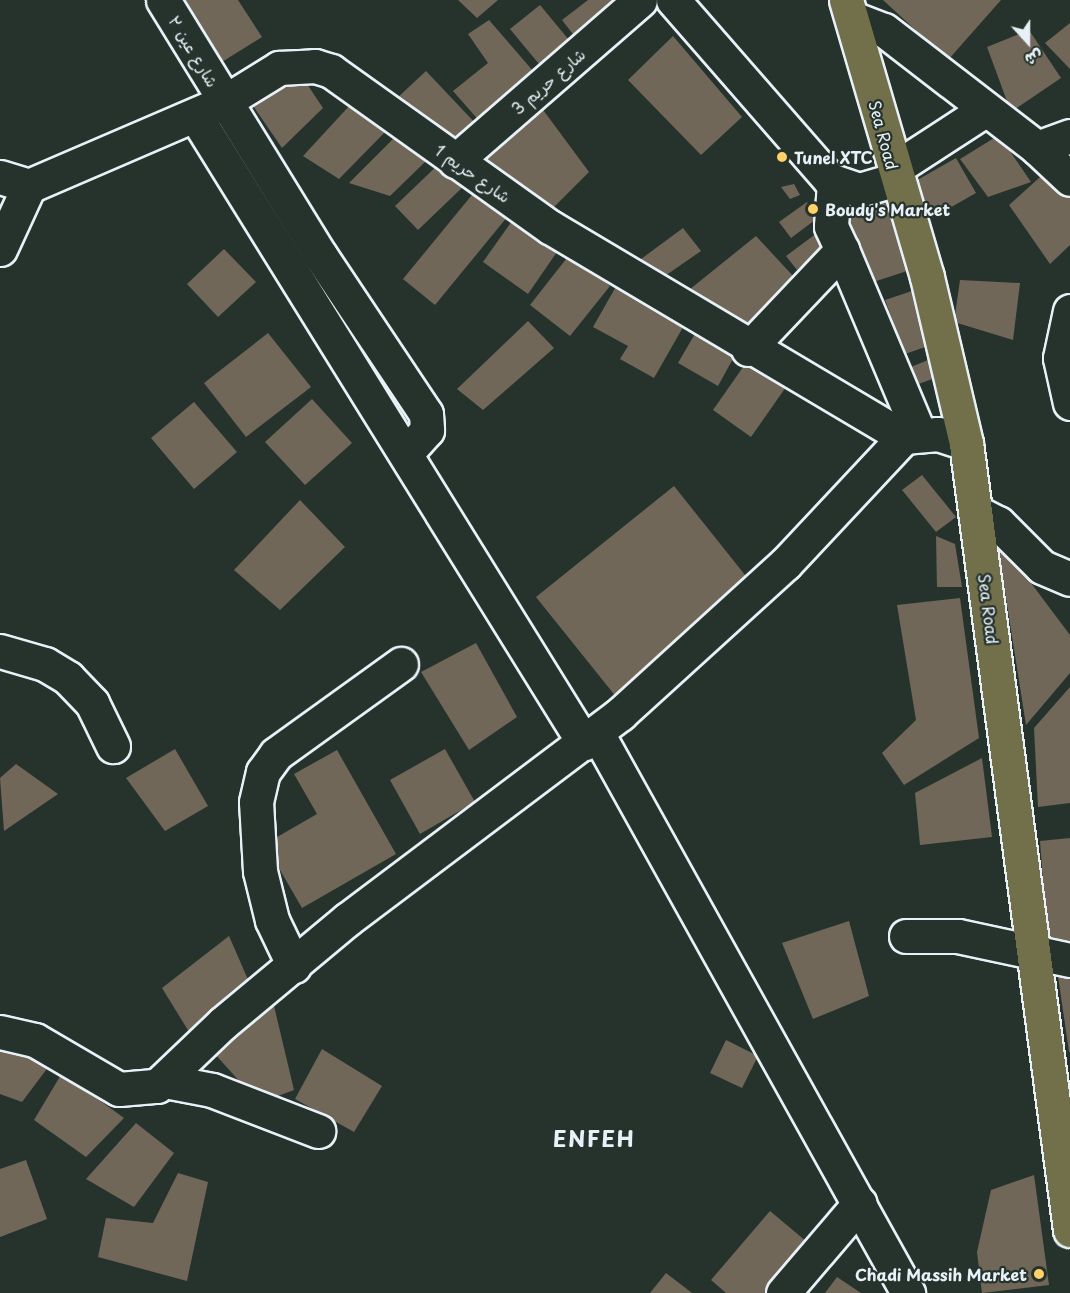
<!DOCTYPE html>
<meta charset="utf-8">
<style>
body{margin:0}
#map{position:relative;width:1070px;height:1293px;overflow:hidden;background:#26332d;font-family:"Playpen Sans","Playpen Sans Arabic",sans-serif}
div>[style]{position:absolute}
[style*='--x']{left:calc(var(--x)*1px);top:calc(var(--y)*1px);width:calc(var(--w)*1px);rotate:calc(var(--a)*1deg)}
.building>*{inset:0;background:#706759}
.roads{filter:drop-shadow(2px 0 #e8f1f8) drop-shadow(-2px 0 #e8f1f8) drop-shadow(0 2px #e8f1f8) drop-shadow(0 -2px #e8f1f8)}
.minor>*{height:33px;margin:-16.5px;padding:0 16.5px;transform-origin:16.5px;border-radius:16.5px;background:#26332d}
.major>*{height:33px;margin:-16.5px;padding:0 16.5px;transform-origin:16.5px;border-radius:16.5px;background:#71704a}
.dots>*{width:16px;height:16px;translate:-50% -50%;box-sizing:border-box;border:3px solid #26332d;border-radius:50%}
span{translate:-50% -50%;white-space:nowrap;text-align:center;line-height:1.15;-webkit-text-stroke:4.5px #26332d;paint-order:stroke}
.street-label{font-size:16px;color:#e8f1f8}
.poi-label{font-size:16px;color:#e8f1f8;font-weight:700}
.left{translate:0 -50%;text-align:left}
.right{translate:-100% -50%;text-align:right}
.district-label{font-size:22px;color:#e8f1f8;font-weight:700;letter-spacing:1.5px}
.north{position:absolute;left:998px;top:12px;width:60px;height:60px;-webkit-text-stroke:4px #26332d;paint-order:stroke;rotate:159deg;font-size:16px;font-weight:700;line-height:24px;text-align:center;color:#e8f1f8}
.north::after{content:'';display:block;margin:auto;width:21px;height:27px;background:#e8f1f8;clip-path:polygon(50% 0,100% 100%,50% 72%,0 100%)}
</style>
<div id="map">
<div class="building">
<div style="clip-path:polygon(176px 0,238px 0,262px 37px,217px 65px)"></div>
<div style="clip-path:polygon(458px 0,498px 0,477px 18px)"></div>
<div style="clip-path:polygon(588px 0,633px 0,579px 42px,562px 20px)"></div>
<div style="clip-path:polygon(883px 0,1001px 0,948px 60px)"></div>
<div style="clip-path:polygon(540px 5px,574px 46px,544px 70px,510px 29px)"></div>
<div style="clip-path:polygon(489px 20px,540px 79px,482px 124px,453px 91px,488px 63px,468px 34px)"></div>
<div style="clip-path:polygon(1070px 23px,1070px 69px,1045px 43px)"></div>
<div style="clip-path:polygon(1029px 30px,1061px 78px,1011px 112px,987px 47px)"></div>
<div style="clip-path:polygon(673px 36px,742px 117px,701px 155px,628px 80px)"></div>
<div style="clip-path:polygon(426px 71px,478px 126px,447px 155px,395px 100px)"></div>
<div style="clip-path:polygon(305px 81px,323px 108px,282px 148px,249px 100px)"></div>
<div style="clip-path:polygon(538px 103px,589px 172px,546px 215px,466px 169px)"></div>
<div style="clip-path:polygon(351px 104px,387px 130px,339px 179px,303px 156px)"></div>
<div style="clip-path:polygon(999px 135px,1031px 182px,988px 197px,960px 159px)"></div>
<div style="clip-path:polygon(395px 137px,426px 161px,390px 196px,349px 183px)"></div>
<div style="clip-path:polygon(956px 158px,976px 193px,932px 218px,912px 183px)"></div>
<div style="clip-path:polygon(444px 159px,467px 183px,418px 230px,395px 206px)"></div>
<div style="clip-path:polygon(1049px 169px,1070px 188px,1070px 245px,1050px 264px,1009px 205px)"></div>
<div style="clip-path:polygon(794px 184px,800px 195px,790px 199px,781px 187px)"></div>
<div style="clip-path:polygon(476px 190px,508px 216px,435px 305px,403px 279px)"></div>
<div style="clip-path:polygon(889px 195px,907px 271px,858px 287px,831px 226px)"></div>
<div style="clip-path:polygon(807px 202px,819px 217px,791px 238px,779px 222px)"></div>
<div style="clip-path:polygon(514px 218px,559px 249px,528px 294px,483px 262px)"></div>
<div style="clip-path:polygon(683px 228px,701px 251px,662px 278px,637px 262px)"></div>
<div style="clip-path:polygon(817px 233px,825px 246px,797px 270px,786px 256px)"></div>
<div style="clip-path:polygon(756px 236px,794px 277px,774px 295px,776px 302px,737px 336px,679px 298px)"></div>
<div style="clip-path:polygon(224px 249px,256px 282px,218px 317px,187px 284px)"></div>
<div style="clip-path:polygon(570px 254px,610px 286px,570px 336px,530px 305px)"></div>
<div style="clip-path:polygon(960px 280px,1020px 283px,1013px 340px,954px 322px)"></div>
<div style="clip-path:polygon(618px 283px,686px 322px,654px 378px,620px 359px,628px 346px,593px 327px)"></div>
<div style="clip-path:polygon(912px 291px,931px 345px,905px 354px,885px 300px)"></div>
<div style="clip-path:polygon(528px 321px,554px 348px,483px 410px,457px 389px)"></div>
<div style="clip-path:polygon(696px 332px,735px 355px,718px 386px,678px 363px)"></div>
<div style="clip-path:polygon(268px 333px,311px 387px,246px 437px,204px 383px)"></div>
<div style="clip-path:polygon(748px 360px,786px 387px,751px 437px,713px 410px)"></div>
<div style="clip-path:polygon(928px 360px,935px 378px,913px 386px,906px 369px)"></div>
<div style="clip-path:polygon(312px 399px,352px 443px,305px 485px,265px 442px)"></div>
<div style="clip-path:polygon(194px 402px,237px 452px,194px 489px,151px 438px)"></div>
<div style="clip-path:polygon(922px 475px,956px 517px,936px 532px,902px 490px)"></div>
<div style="clip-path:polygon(674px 486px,749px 580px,617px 698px,536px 597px)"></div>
<div style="clip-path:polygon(300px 500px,345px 547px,280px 610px,234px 570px)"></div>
<div style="clip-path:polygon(936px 536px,955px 544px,962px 587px,937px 587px)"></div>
<div style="clip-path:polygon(1007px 551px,1070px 635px,1070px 673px,1026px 725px,999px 554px)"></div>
<div style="clip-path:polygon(960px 598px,979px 738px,904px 785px,882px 753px,916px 720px,897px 605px)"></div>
<div style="clip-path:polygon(476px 643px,517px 717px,469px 750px,421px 672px)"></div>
<div style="clip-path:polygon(1070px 687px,1070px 803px,1038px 807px,1034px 728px)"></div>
<div style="clip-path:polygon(175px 749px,208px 806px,165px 831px,126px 778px)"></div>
<div style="clip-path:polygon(445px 749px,475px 802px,420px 834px,390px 780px)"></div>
<div style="clip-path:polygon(337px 750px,396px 854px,302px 908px,265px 844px,317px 814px,294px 774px)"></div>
<div style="clip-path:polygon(982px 758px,992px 837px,920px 845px,915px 793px)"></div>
<div style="clip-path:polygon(16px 764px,58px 794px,4px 831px,0 778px)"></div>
<div style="clip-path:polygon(1070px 838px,1070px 951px,1048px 950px,1040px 841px)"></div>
<div style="clip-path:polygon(849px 921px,869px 996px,813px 1019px,782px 943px)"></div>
<div style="clip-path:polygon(229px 936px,253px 991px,191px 1035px,162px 988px)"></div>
<div style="clip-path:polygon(1057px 969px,1070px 973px,1070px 1052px,1069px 1052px)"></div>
<div style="clip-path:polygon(274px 1006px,294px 1090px,259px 1103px,214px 1053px,220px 1034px)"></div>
<div style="clip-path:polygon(726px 1040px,758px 1056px,742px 1088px,710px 1073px)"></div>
<div style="clip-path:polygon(0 1041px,55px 1058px,22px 1102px,0 1094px)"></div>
<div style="clip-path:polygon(322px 1049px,382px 1086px,354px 1132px,295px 1099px)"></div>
<div style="clip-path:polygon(62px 1073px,124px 1118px,86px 1157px,34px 1120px)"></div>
<div style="clip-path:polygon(136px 1123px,174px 1153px,134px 1207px,86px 1179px)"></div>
<div style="clip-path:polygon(26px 1160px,47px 1219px,0 1237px,0 1169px)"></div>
<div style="clip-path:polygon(178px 1173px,208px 1182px,187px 1281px,98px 1257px,106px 1218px,153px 1223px)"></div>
<div style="clip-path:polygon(1034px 1175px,1049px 1285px,982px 1293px,977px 1252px,991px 1190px)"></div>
<div style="clip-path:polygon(770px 1211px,813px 1247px,773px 1293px,726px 1293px,711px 1280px)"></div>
<div style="clip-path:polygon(666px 1273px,692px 1293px,650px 1293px)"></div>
<div style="clip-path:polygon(837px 1277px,861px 1293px,825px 1293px)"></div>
</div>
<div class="roads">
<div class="minor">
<div style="--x:163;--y:0;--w:299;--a:58.4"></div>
<div style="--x:320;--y:255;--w:191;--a:56.3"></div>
<div style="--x:426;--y:414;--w:16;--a:86"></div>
<div style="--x:427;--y:430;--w:31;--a:132"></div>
<div style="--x:673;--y:0;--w:239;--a:48.9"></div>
<div style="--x:830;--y:180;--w:31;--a:19"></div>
<div style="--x:859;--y:190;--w:40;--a:-16"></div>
<div style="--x:852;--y:18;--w:34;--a:21"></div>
<div style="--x:884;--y:30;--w:193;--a:37.6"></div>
<div style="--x:1037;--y:148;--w:35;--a:-20"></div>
<div style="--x:195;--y:115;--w:739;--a:58.22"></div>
<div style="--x:1037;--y:148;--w:45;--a:43.2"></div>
<div style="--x:455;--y:161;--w:245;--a:-41"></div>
<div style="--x:894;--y:169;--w:108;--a:-33"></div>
<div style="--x:0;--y:177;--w:30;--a:17"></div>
<div style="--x:29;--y:186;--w:212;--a:-23.3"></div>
<div style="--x:224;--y:102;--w:65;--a:-31.7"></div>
<div style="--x:279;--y:68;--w:36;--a:-3"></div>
<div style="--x:315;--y:66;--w:17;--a:17"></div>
<div style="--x:331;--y:71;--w:269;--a:35.5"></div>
<div style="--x:550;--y:227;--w:412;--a:30.7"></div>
<div style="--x:0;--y:249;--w:69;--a:-65.3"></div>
<div style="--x:842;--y:250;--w:199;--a:67.2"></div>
<div style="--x:1070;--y:311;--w:48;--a:102"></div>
<div style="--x:1060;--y:358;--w:46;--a:77.5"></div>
<div style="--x:748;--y:349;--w:137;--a:-46.5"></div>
<div style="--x:842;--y:250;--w:26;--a:-115"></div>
<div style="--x:831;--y:226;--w:44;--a:-86.1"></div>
<div style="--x:976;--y:512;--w:25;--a:27"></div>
<div style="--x:998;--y:523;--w:62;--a:45"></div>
<div style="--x:1042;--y:567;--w:30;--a:23"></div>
<div style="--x:0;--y:651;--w:47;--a:16.1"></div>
<div style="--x:45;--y:664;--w:27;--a:31"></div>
<div style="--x:68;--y:678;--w:35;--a:46"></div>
<div style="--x:92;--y:703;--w:48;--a:64"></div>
<div style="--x:597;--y:733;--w:641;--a:60.95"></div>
<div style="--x:906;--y:936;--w:52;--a:0"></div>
<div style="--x:958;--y:936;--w:115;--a:12.1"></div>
<div style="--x:294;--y:966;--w:51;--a:-115.6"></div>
<div style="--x:272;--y:920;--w:50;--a:-103.8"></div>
<div style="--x:260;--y:871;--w:69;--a:-93.3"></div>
<div style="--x:256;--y:802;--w:31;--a:-77"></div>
<div style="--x:263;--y:772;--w:22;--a:-54"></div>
<div style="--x:276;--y:754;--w:154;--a:-35.8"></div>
<div style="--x:0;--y:1032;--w:36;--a:13"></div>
<div style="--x:35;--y:1040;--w:97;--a:30.3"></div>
<div style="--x:119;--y:1089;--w:38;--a:-5"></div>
<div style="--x:157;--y:1086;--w:91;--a:-43.7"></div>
<div style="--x:223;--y:1023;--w:163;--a:-39.8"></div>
<div style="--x:348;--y:919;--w:341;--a:-37"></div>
<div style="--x:620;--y:714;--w:223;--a:-42.3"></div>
<div style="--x:785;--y:564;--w:174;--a:-46.9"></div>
<div style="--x:904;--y:437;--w:34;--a:-5"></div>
<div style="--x:938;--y:434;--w:29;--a:18"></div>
<div style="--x:165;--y:1081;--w:48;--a:10.8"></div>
<div style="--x:212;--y:1090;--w:114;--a:21.1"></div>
<div style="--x:783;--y:1293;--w:118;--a:-49.5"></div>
</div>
<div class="major">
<div style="--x:846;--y:0;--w:289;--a:73.7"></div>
<div style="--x:927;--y:277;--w:171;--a:76.8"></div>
<div style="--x:966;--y:443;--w:794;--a:82.47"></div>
</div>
</div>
<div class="dots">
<div style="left:782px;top:157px;background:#ffd166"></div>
<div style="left:813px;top:209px;background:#ffd166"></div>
<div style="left:1039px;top:1274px;background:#ffd166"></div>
</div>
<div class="street-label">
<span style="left:194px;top:51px;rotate:59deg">شارع عين ٣</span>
<span style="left:548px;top:81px;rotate:-41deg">شارع حريم 3</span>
<span style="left:884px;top:135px;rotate:75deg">Sea Road</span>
<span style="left:473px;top:173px;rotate:35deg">شارع حريم 1</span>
<span style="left:989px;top:609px;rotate:83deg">Sea Road</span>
</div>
<div class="poi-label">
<span class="left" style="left:794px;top:157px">Tunel XTC</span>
<span class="left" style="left:825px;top:209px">Boudy's Market</span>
<span class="right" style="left:1027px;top:1274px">Chadi Massih Market</span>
</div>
<div class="district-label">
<span style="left:594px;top:1138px">ENFEH</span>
</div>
<div class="north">ش</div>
</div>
